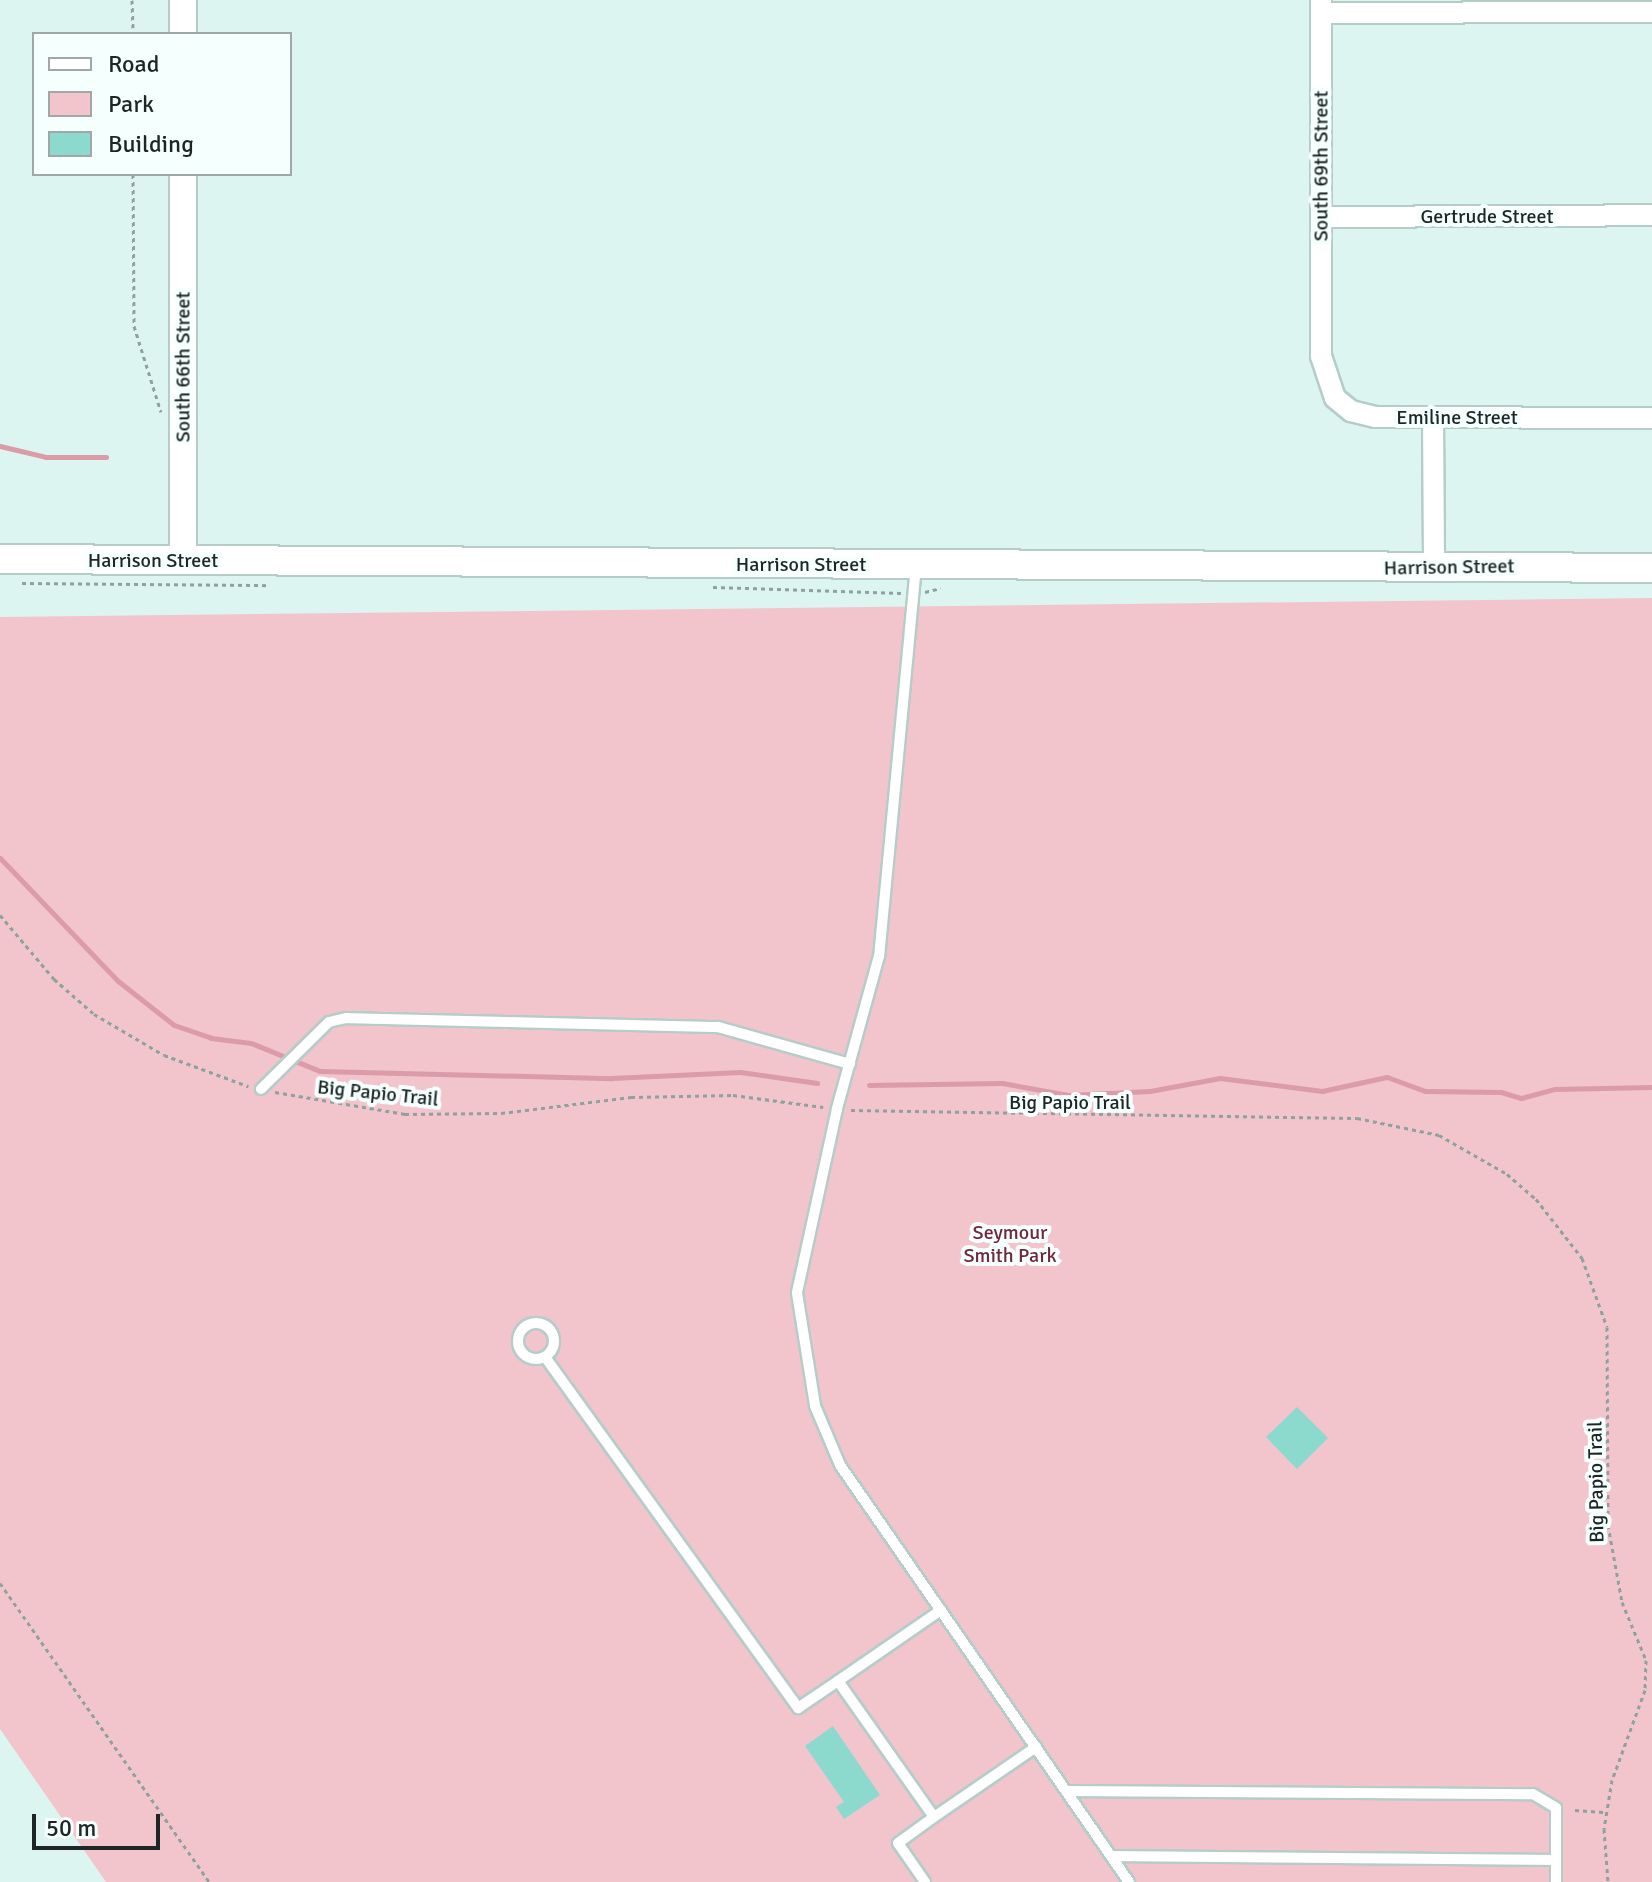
<!DOCTYPE html>
<style>
body{margin:0}
#map{position:relative;width:1652px;height:1882px;overflow:hidden;background:#ddf5f1;font-family:Signika,sans-serif}
div>[style]{position:absolute}
[style*='--x']{left:calc(var(--x)*1px);top:calc(var(--y)*1px);width:calc(var(--w)*1px);rotate:calc(var(--a)*1deg)}
.green>*{inset:0;background:#f2c5cd}
.stream>*{height:5px;margin:-2.5px;padding:0 2.5px;transform-origin:2.5px;border-radius:2.5px;background:#db9ba8}
.building>*{inset:0;background:#8cd9ce}
.path>*{height:3px;margin-top:-1.5px;transform-origin:0;background:repeating-linear-gradient(90deg,#8fa19e 0 4px,transparent 0 8px)}
.roads{filter:drop-shadow(2px 0 #b5ccc8) drop-shadow(-2px 0 #b5ccc8) drop-shadow(0 2px #b5ccc8) drop-shadow(0 -2px #b5ccc8)}
.service>*{height:10px;margin:-5px;padding:0 5px;transform-origin:5px;border-radius:5px;background:#fff}
.service>.ring{margin:-5px;padding:0;box-sizing:content-box;background:none;border:10px solid #fff;border-radius:50%}
.minor>*{height:20px;margin:-10px;padding:0 10px;transform-origin:10px;border-radius:10px;background:#fff}
.tertiary>*{height:26px;margin:-13px;padding:0 13px;transform-origin:13px;border-radius:13px;background:#fff}
.secondary>*{height:28px;margin:-14px;padding:0 14px;transform-origin:14px;border-radius:14px;background:#fff}
span{translate:-50% -50%;white-space:nowrap;text-align:center;line-height:1.15;-webkit-text-stroke:8px #f5fffd;paint-order:stroke}
.street-label{font-size:20px;color:#1d2625}
.park-label{font-size:20px;color:#71263b}
.legend{position:absolute;left:32px;top:32px;width:260px;height:144px;box-sizing:border-box;background:#f5fffd;border:2px solid #9fa8a7;margin:0;padding:10px 14px;list-style:none;font-size:24px;color:#1d2625}
.legend li{display:flex;align-items:center;gap:16px;height:40px}
.legend b{width:40px;border:2px solid #9fa8a7}
.scale{position:absolute;left:32px;top:1814px;width:128px;height:36px;box-sizing:border-box;border:4px solid #1d2625;border-top:0;padding-left:10px;font-size:24px;line-height:28px;white-space:nowrap;color:#1d2625;-webkit-text-stroke:6px #f5fffd;paint-order:stroke}
</style>
<div id="map">
<div class="green">
<div style="clip-path:polygon(1652px 598px,1652px 1882px,106px 1882px,0 1729px,0 617px)"></div>
</div>
<div class="stream">
<div style="--x:0;--y:446;--w:47;--a:13.4"></div>
<div style="--x:46;--y:457;--w:60;--a:0"></div>
<div style="--x:0;--y:858;--w:170;--a:46.2"></div>
<div style="--x:118;--y:981;--w:71;--a:38.2"></div>
<div style="--x:174;--y:1025;--w:39;--a:19"></div>
<div style="--x:211;--y:1038;--w:40;--a:7.1"></div>
<div style="--x:251;--y:1043;--w:74;--a:22.1"></div>
<div style="--x:320;--y:1071;--w:292;--a:1.4"></div>
<div style="--x:612;--y:1078;--w:128;--a:-2.7"></div>
<div style="--x:740;--y:1072;--w:78;--a:8.1"></div>
<div style="--x:869;--y:1085;--w:133;--a:-0.9"></div>
<div style="--x:1002;--y:1083;--w:67;--a:10.3"></div>
<div style="--x:1068;--y:1095;--w:82;--a:-2.8"></div>
<div style="--x:1150;--y:1091;--w:71;--a:-10.5"></div>
<div style="--x:1220;--y:1078;--w:103;--a:7.3"></div>
<div style="--x:1322;--y:1091;--w:66;--a:-12.2"></div>
<div style="--x:1387;--y:1077;--w:40;--a:20.2"></div>
<div style="--x:1425;--y:1091;--w:76;--a:0.8"></div>
<div style="--x:1501;--y:1092;--w:21;--a:17"></div>
<div style="--x:1521;--y:1098;--w:35;--a:-15"></div>
<div style="--x:1555;--y:1089;--w:97;--a:-1.2"></div>
</div>
<div class="building">
<div style="clip-path:polygon(1297px 1407px,1328px 1438px,1297px 1469px,1266px 1437px)"></div>
<div style="clip-path:polygon(833px 1726px,880px 1795px,844px 1819px,836px 1807px,844px 1802px,805px 1746px)"></div>
</div>
<div class="path">
<div style="--x:132;--y:0;--w:34;--a:88"></div>
<div style="--x:133;--y:174;--w:152;--a:89.6"></div>
<div style="--x:134;--y:326;--w:90;--a:72.6"></div>
<div style="--x:22;--y:583;--w:248;--a:0.5"></div>
<div style="--x:713;--y:587;--w:188;--a:1.8"></div>
<div style="--x:925;--y:592;--w:16;--a:-14"></div>
<div style="--x:0;--y:915;--w:84;--a:49.8"></div>
<div style="--x:54;--y:979;--w:53;--a:41.2"></div>
<div style="--x:94;--y:1014;--w:81;--a:30.4"></div>
<div style="--x:164;--y:1055;--w:90;--a:20.3"></div>
<div style="--x:275;--y:1092;--w:132;--a:9.6"></div>
<div style="--x:405;--y:1114;--w:96;--a:-0.6"></div>
<div style="--x:501;--y:1113;--w:131;--a:-7"></div>
<div style="--x:631;--y:1097;--w:102;--a:-1.1"></div>
<div style="--x:733;--y:1095;--w:91;--a:7.6"></div>
<div style="--x:851;--y:1110;--w:506;--a:0.91"></div>
<div style="--x:1357;--y:1118;--w:84;--a:11.7"></div>
<div style="--x:1439;--y:1135;--w:78;--a:29.8"></div>
<div style="--x:1507;--y:1174;--w:38;--a:41"></div>
<div style="--x:1536;--y:1199;--w:75;--a:52.1"></div>
<div style="--x:1582;--y:1258;--w:73;--a:70.1"></div>
<div style="--x:1607;--y:1327;--w:198;--a:89.7"></div>
<div style="--x:1608;--y:1525;--w:78;--a:79.7"></div>
<div style="--x:1622;--y:1602;--w:63;--a:67.5"></div>
<div style="--x:1646;--y:1660;--w:30;--a:92"></div>
<div style="--x:1645;--y:1690;--w:96;--a:110.1"></div>
<div style="--x:1612;--y:1780;--w:50;--a:99.3"></div>
<div style="--x:1604;--y:1829;--w:53;--a:85.7"></div>
<div style="--x:0;--y:1583;--w:365;--a:55"></div>
<div style="--x:1575;--y:1810;--w:32;--a:4"></div>
</div>
<div class="roads">
<div class="service">
<div style="--x:916;--y:566;--w:392;--a:95.4"></div>
<div style="--x:879;--y:956;--w:159;--a:105.4"></div>
<div style="--x:837;--y:1109;--w:188;--a:102.3"></div>
<div style="--x:797;--y:1293;--w:114;--a:80.9"></div>
<div style="--x:815;--y:1406;--w:64;--a:67"></div>
<div style="--x:840;--y:1465;--w:507;--a:55.28"></div>
<div style="--x:261;--y:1089;--w:95;--a:-44.6"></div>
<div style="--x:329;--y:1022;--w:18;--a:-13"></div>
<div style="--x:347;--y:1018;--w:371;--a:1.4"></div>
<div style="--x:718;--y:1027;--w:137;--a:15.7"></div>
<div class="ring" style="left:518px;top:1323px;width:26px;height:26px"></div>
<div style="--x:545;--y:1357;--w:433;--a:54.2"></div>
<div style="--x:798;--y:1708;--w:48;--a:-34"></div>
<div style="--x:941;--y:1610;--w:125;--a:145.4"></div>
<div style="--x:838;--y:1681;--w:166;--a:54.8"></div>
<div style="--x:934;--y:1817;--w:124;--a:-34.5"></div>
<div style="--x:1066;--y:1791;--w:467;--a:0.4"></div>
<div style="--x:1533;--y:1794;--w:27;--a:31"></div>
<div style="--x:1556;--y:1808;--w:74;--a:90"></div>
<div style="--x:1111;--y:1856;--w:445;--a:0.5"></div>
<div style="--x:925;--y:1882;--w:47;--a:-124.7"></div>
<div style="--x:898;--y:1843;--w:44;--a:-35.8"></div>
</div>
<div class="minor">
<div style="--x:1321;--y:0;--w:356;--a:90"></div>
<div style="--x:1321;--y:356;--w:44;--a:71.6"></div>
<div style="--x:1335;--y:398;--w:21;--a:39"></div>
<div style="--x:1351;--y:411;--w:25;--a:14"></div>
<div style="--x:1375;--y:417;--w:277;--a:0.2"></div>
<div style="--x:1321;--y:13;--w:331;--a:-0.2"></div>
<div style="--x:1321;--y:217;--w:331;--a:-0.3"></div>
<div style="--x:1433;--y:417;--w:151;--a:89.6"></div>
</div>
<div class="tertiary">
<div style="--x:183;--y:34;--w:34;--a:-90"></div>
<div style="--x:183;--y:560;--w:386;--a:-90"></div>
</div>
<div class="secondary">
<div style="--x:0;--y:559;--w:1652;--a:0.31"></div>
</div>
</div>
<div class="street-label">
<span style="left:1321px;top:166px;rotate:-90deg">South 69th Street</span>
<span style="left:1487px;top:216px">Gertrude Street</span>
<span style="left:183px;top:367px;rotate:-90deg">South 66th Street</span>
<span style="left:1457px;top:417px">Emiline Street</span>
<span style="left:153px;top:560px">Harrison Street</span>
<span style="left:801px;top:564px">Harrison Street</span>
<span style="left:1449px;top:567px;rotate:-1deg">Harrison Street</span>
<span style="left:378px;top:1093px;rotate:6deg">Big Papio Trail</span>
<span style="left:1070px;top:1102px">Big Papio Trail</span>
<span style="left:1596px;top:1482px;rotate:-91deg">Big Papio Trail</span>
</div>
<div class="park-label">
<span style="left:1010px;top:1244px">Seymour<br>Smith Park</span>
</div>
<ul class="legend">
<li><b style="height:10px;background:#fff"></b>Road</li>
<li><b style="height:22px;background:#f2c5cd"></b>Park</li>
<li><b style="height:22px;background:#8cd9ce"></b>Building</li>
</ul>
<div class="scale">50 m</div>
</div>
